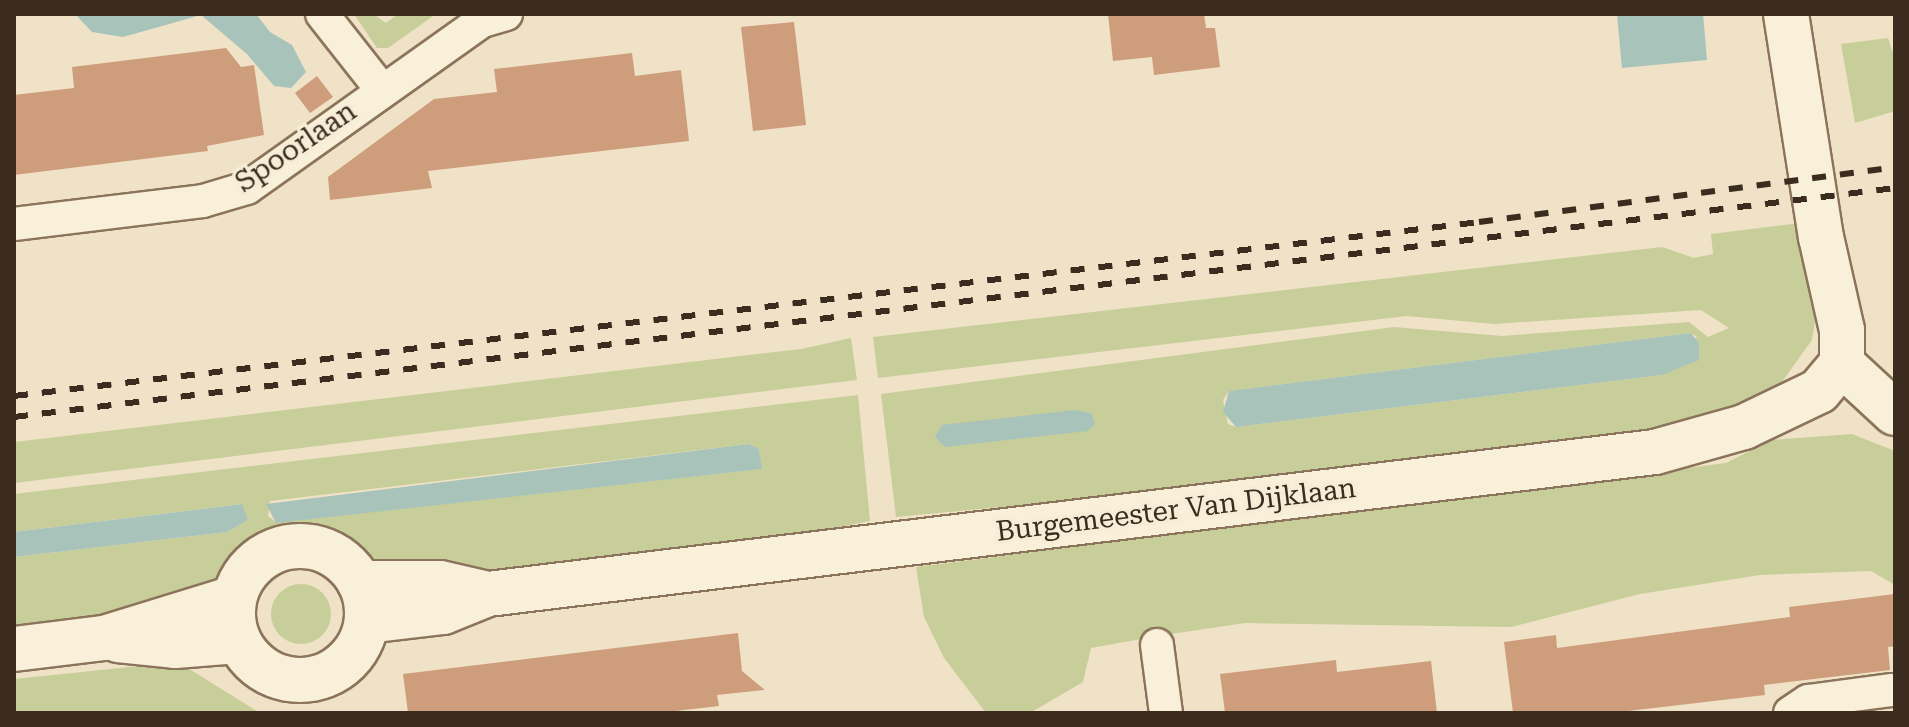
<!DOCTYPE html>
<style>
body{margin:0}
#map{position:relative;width:1909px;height:727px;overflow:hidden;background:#efe2c6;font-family:"Roboto Serif",serif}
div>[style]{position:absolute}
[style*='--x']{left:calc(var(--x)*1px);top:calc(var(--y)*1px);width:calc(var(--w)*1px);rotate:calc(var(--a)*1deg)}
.green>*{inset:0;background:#c8ce9a}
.round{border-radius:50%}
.water>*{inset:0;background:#a8c3ba}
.building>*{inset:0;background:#ce9d7c}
.roads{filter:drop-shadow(2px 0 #8b745b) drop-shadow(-2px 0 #8b745b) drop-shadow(0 2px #8b745b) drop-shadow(0 -2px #8b745b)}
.street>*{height:32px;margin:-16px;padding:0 16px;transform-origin:16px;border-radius:16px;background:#f9f0da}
.secondary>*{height:44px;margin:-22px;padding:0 22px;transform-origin:22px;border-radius:22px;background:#f9f0da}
.secondary>.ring{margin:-22px;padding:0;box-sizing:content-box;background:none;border:44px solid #f9f0da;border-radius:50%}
.rail>*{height:6px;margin-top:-3px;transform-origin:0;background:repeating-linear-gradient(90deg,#3b2c1f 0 14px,transparent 0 28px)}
span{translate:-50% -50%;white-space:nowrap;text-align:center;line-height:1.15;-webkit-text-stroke:7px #f6edd6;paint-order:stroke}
.street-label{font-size:28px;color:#3b2c1f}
.frame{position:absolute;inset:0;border:16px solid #3b2c1f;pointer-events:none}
</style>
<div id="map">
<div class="green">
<div style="clip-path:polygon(354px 14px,373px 14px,386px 23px,398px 14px,436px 14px,388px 48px,377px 48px)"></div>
<div style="clip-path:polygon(1888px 38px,1895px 59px,1895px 111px,1855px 123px,1841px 44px)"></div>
<div style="clip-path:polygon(evenodd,1799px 223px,1816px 315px,1812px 340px,1779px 386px,1697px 422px,1234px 485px,896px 517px,881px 394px,1394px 327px,1502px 336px,1689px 322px,1708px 337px,1729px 328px,1701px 310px,1494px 324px,1407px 316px,878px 378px,873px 337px,1662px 247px,1694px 258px,1713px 254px,1711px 234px,1799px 223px,1691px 333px,1697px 337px,1662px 375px,1236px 427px,1228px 424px,1223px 400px,1229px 391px,1691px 333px)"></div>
<div style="clip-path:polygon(851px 338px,857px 380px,14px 483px,14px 442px,801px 349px)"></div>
<div style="clip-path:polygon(evenodd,858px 395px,870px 521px,804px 534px,515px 569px,409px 570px,380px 566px,323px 534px,286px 533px,255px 545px,204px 591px,82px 621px,14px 630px,14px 557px,227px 532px,248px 520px,241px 504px,14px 532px,14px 494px,858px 395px,749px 444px,759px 449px,761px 469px,276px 522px,268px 516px,270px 501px,749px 444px)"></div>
<div style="clip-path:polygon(1852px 434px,1895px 451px,1895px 585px,1871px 571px,1760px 575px,1640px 594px,1511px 627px,1245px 623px,1158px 636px,1091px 648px,1083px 682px,1030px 713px,986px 713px,944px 658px,924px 617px,916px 567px,1726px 463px,1771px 440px)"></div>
<div class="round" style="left:271px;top:584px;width:60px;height:60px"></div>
<div style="clip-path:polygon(178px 662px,260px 713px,14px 713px,14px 679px)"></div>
</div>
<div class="water">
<div style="clip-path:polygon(75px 14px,256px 14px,270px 32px,292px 45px,306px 72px,291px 88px,274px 86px,247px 54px,201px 15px,123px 37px,92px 32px)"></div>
<div style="clip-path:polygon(1703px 14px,1707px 60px,1622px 68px,1617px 15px)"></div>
<div style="clip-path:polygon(1691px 333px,1699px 343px,1699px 360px,1662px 375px,1236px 427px,1223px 412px,1229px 391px)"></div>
<div style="clip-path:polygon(1075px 410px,1091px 413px,1095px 424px,1088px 431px,945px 447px,935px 437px,942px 425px)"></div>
<div style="clip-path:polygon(749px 444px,759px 449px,762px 469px,276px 523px,266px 504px)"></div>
<div style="clip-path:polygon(242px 504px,248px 520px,227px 532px,14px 557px,14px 532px)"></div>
</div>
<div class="building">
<div style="clip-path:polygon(1108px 14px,1204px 14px,1206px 28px,1215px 28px,1220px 67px,1154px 75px,1152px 57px,1113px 61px)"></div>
<div style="clip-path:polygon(794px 22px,806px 125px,753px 131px,741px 27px)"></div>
<div style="clip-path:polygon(226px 48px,241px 67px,254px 65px,264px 135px,207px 146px,208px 151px,14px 175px,14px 95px,74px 88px,72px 67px)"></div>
<div style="clip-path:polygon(632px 53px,635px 76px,681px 70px,689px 141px,428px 171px,432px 188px,330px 200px,328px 177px,434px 99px,497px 92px,494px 69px)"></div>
<div style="clip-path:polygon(317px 76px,333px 97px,310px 113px,295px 93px)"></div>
<div style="clip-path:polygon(1895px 594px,1895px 646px,1888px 647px,1890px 670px,1764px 685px,1765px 695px,1611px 713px,1513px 713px,1504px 642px,1556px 635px,1557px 648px,1790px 617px,1789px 607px)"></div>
<div style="clip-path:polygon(738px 633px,742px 671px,765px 690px,717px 695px,719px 706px,658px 713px,408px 713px,403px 674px)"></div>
<div style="clip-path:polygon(1336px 660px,1337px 672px,1431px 661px,1437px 713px,1225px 713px,1220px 674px)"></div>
</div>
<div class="roads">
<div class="street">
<div style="--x:322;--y:14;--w:95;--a:51.8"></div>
<div style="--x:14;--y:224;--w:190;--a:-6.9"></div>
<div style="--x:203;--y:201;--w:46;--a:-16.5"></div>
<div style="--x:247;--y:188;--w:288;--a:-35.4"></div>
<div style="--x:482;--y:21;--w:25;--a:-16"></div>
<div style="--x:1157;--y:645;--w:69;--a:82.5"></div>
<div style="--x:1790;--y:713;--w:22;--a:-34"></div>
<div style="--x:1808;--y:701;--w:85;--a:-7.5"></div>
</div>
<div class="secondary">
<div style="--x:1786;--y:14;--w:226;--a:81.1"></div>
<div style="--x:1821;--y:237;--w:95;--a:77.3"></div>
<div style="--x:1842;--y:330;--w:34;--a:90"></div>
<div style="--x:1842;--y:364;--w:72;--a:42.8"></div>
<div class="ring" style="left:233px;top:546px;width:90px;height:90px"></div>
<div style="--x:360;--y:583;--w:80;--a:0"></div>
<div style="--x:440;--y:583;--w:49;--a:12.9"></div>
<div style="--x:367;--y:621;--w:77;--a:-6.8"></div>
<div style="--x:443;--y:612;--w:48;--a:-21.8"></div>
<div style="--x:488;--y:594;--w:1176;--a:-6.94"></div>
<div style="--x:1655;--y:452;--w:92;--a:-15.7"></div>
<div style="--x:1744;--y:427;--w:83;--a:-25.6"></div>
<div style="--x:1819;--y:391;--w:35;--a:-50"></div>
<div style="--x:118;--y:640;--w:57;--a:6"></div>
<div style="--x:175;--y:646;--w:63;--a:-4.5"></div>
<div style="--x:14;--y:649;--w:91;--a:-7"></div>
<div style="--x:104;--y:638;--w:136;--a:-17.1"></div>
</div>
</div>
<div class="rail">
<div style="--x:14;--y:396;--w:1475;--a:-6.77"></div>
<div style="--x:1479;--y:222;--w:420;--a:-7.5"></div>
<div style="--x:14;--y:417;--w:1895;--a:-6.94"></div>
</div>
<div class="street-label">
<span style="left:296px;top:147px;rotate:-34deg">Spoorlaan</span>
<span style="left:1176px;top:510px;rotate:-7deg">Burgemeester Van Dijklaan</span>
</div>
<div class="frame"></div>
</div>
